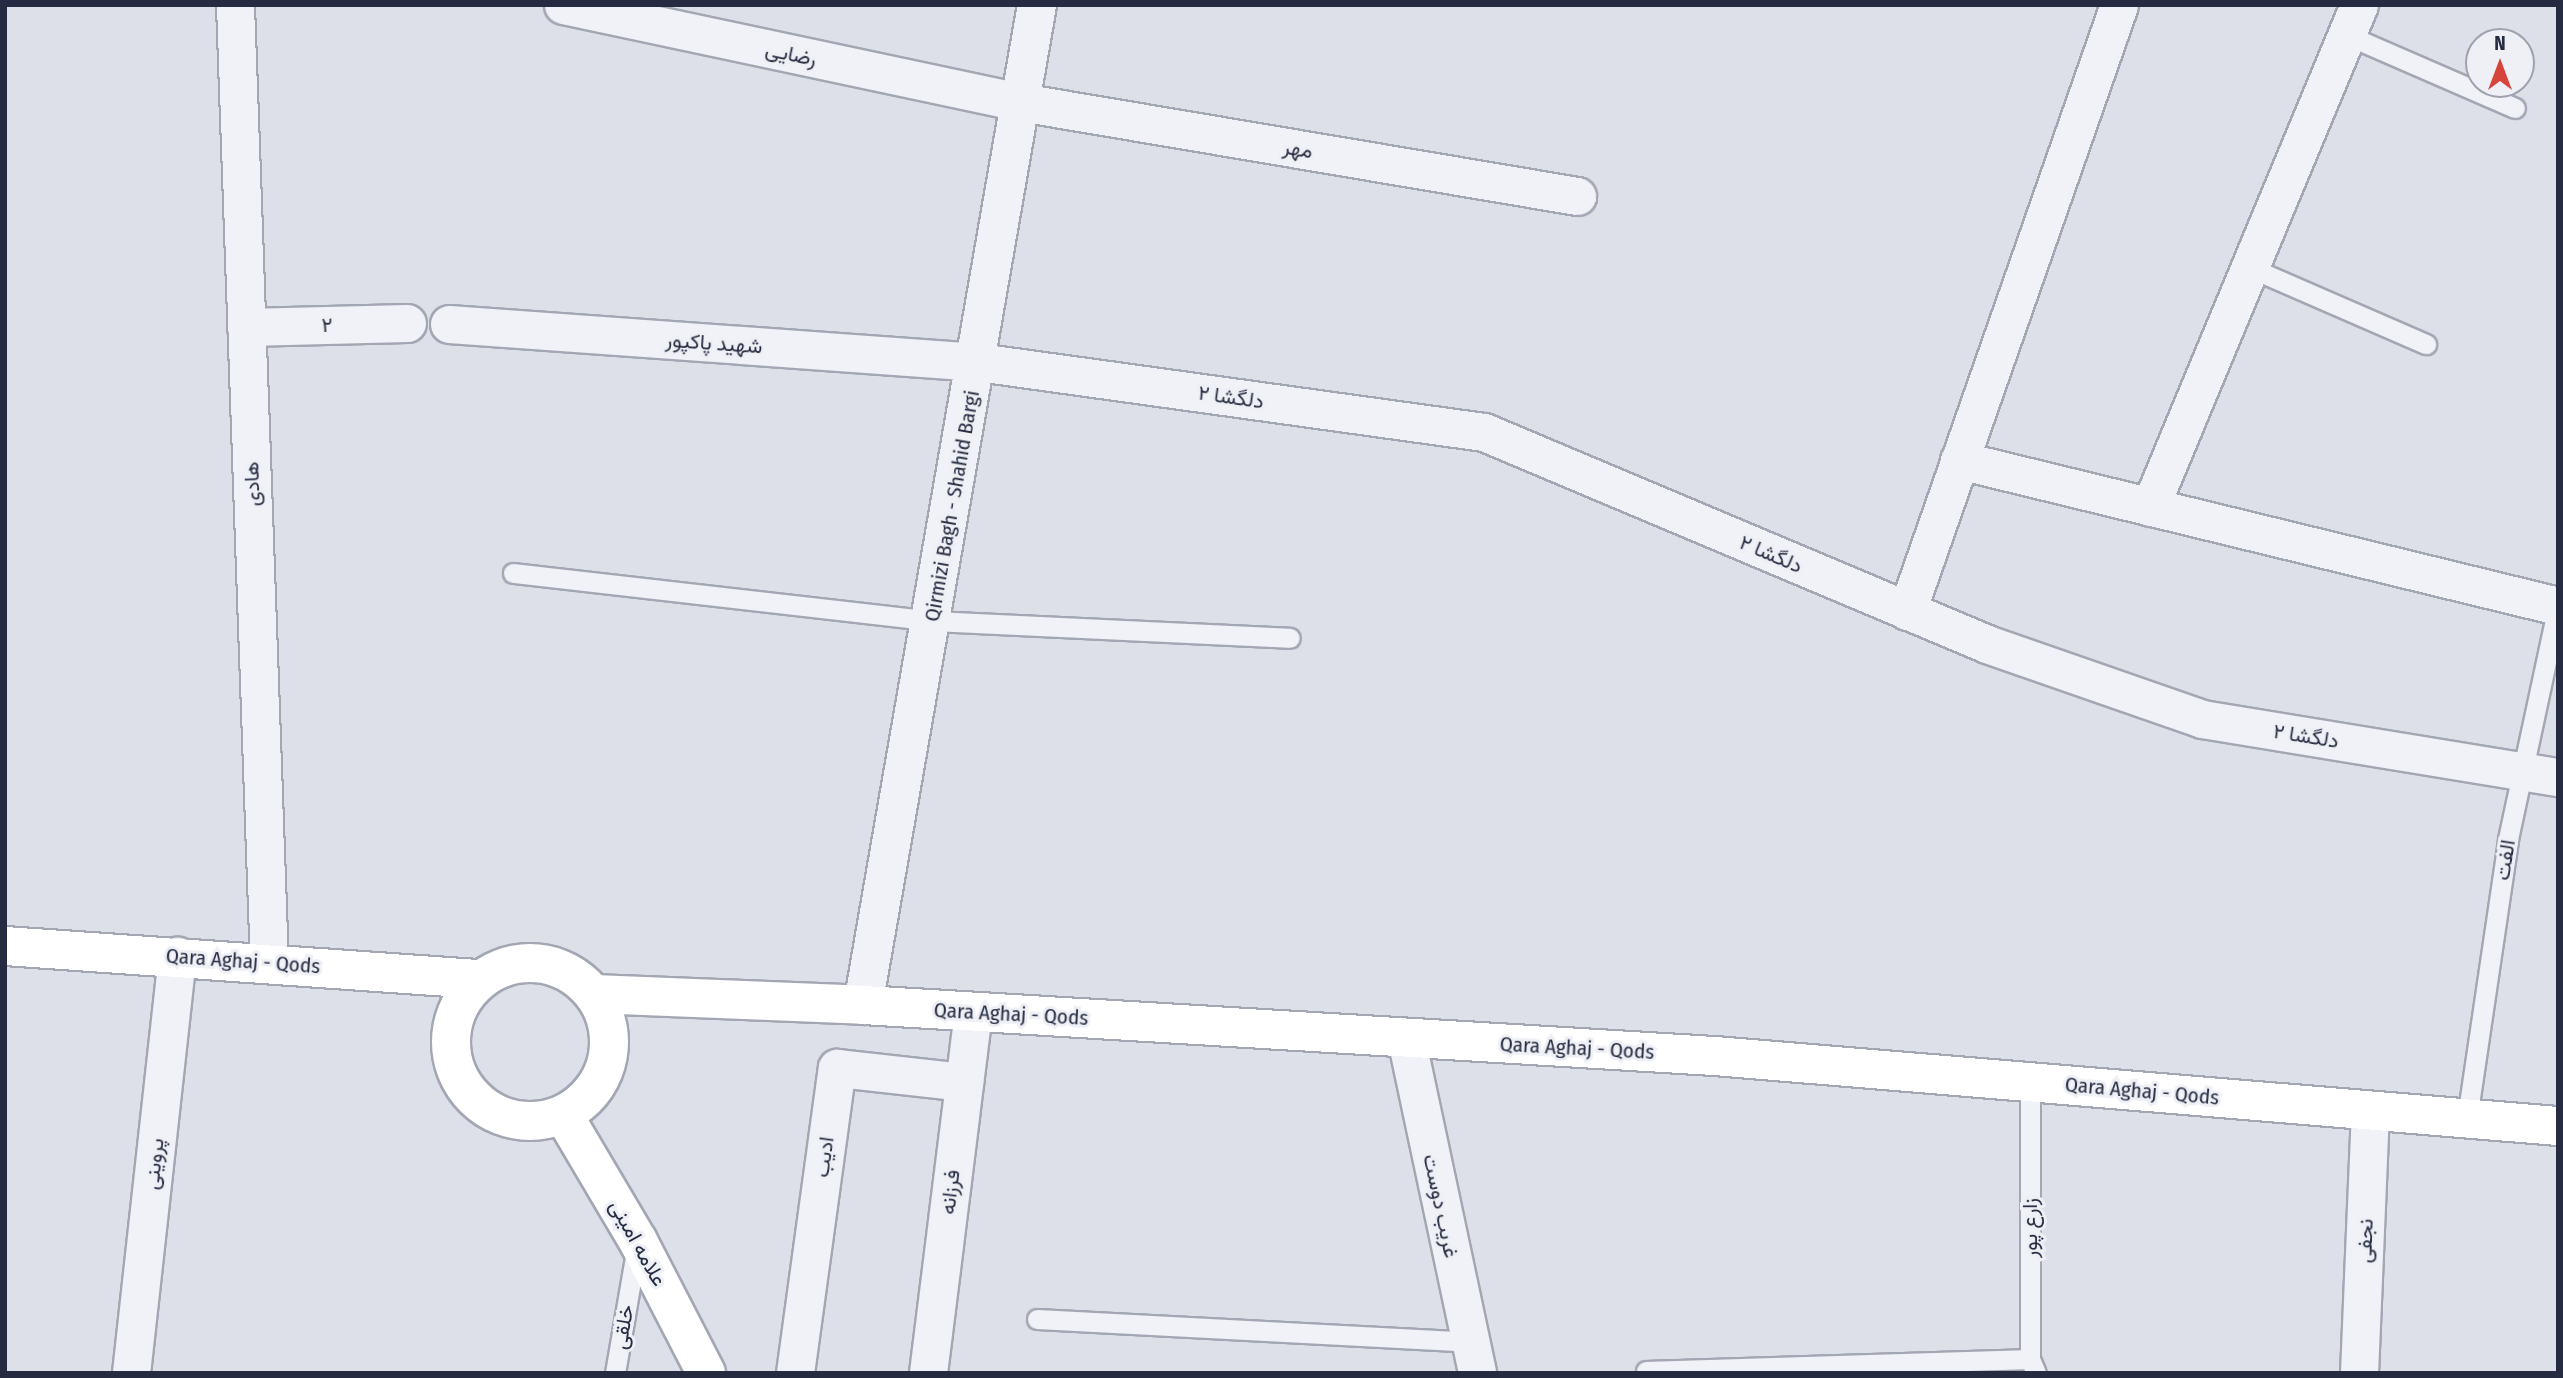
<!DOCTYPE html>
<meta charset="utf-8">
<style>
body{margin:0}
#map{position:relative;width:2563px;height:1378px;overflow:hidden;background:#dee0e9;font-family:"Fira Sans Condensed",Vazirmatn,sans-serif}
div>[style]{position:absolute}
[style*='--x']{left:calc(var(--x)*1px);top:calc(var(--y)*1px);width:calc(var(--w)*1px);rotate:calc(var(--a)*1deg)}
.roads{filter:drop-shadow(2px 0 #a3a6b3) drop-shadow(-2px 0 #a3a6b3) drop-shadow(0 2px #a3a6b3) drop-shadow(0 -2px #a3a6b3)}
.service>*{height:19px;margin:-9.5px;padding:0 9.5px;transform-origin:9.5px;border-radius:9.5px;background:#f1f2f7}
.minor>*{height:37px;margin:-18.5px;padding:0 18.5px;transform-origin:18.5px;border-radius:18.5px;background:#f1f2f7}
.tertiary>*{height:38px;margin:-19px;padding:0 19px;transform-origin:19px;border-radius:19px;background:#f1f2f7}
.primary>*{height:38px;margin:-19px;padding:0 19px;transform-origin:19px;border-radius:19px;background:#fff}
.primary>.ring{margin:-19px;padding:0;box-sizing:content-box;background:none;border:38px solid #fff;border-radius:50%}
span{translate:-50% -50%;white-space:nowrap;text-align:center;line-height:1.15;-webkit-text-stroke:6px #eef0f6;paint-order:stroke}
.street-label{font-size:21px;color:#272b41}
.frame{position:absolute;inset:0;border:7px solid #272b41;pointer-events:none}
.north{position:absolute;left:2465px;top:28px;width:70px;height:70px;box-sizing:border-box;background:#eef0f6;border:2px solid #9ea1ae;border-radius:50%;rotate:0deg;font-size:19px;font-weight:700;line-height:28px;text-align:center;color:#272b41}
.north::after{content:'';display:block;margin:auto;width:24px;height:32px;background:#d6443b;clip-path:polygon(50% 0,100% 100%,50% 72%,0 100%)}
</style>
<div id="map">
<div class="roads">
<div class="service">
<div style="--x:2347;--y:35;--w:183;--a:23.5"></div>
<div style="--x:2251;--y:268;--w:191;--a:23.5"></div>
<div style="--x:513;--y:573;--w:422;--a:6.5"></div>
<div style="--x:932;--y:621;--w:358;--a:2.7"></div>
<div style="--x:2030;--y:1082;--w:277;--a:90"></div>
<div style="--x:2030;--y:1359;--w:15;--a:67"></div>
<div style="--x:2467;--y:1118;--w:282;--a:-81.6"></div>
<div style="--x:2508;--y:839;--w:239;--a:-77.9"></div>
<div style="--x:1037;--y:1319;--w:434;--a:3"></div>
<div style="--x:1646;--y:1371;--w:384;--a:-1.8"></div>
<div style="--x:615;--y:1373;--w:129;--a:-80.2"></div>
</div>
<div class="minor">
<div style="--x:235;--y:5;--w:958;--a:87.97"></div>
<div style="--x:563;--y:5;--w:467;--a:12"></div>
<div style="--x:1020;--y:102;--w:565;--a:9.58"></div>
<div style="--x:449;--y:324;--w:530;--a:4.11"></div>
<div style="--x:978;--y:362;--w:511;--a:7.88"></div>
<div style="--x:1484;--y:432;--w:546;--a:22.85"></div>
<div style="--x:1987;--y:644;--w:228;--a:19.2"></div>
<div style="--x:2202;--y:719;--w:361;--a:9.3"></div>
<div style="--x:246;--y:327;--w:161;--a:-1.4"></div>
<div style="--x:1959;--y:460;--w:617;--a:13.7"></div>
<div style="--x:2150;--y:507;--w:544;--a:-67.4"></div>
<div style="--x:1907;--y:611;--w:642;--a:-70.72"></div>
<div style="--x:1406;--y:1038;--w:342;--a:78"></div>
<div style="--x:131;--y:1373;--w:420;--a:-83.7"></div>
<div style="--x:795;--y:1373;--w:308;--a:-82.2"></div>
<div style="--x:837;--y:1068;--w:128;--a:6.3"></div>
<div style="--x:928;--y:1373;--w:364;--a:-82.9"></div>
<div style="--x:2359;--y:1373;--w:263;--a:-87.6"></div>
</div>
<div class="tertiary">
<div style="--x:863;--y:1005;--w:1015;--a:-80.13"></div>
</div>
<div class="primary">
<div style="--x:5;--y:946;--w:476;--a:4"></div>
<div class="ring" style="left:451px;top:963px;width:120px;height:120px"></div>
<div style="--x:594;--y:994;--w:269;--a:2.3"></div>
<div style="--x:863;--y:1005;--w:854;--a:3.43"></div>
<div style="--x:1715;--y:1056;--w:846;--a:4.75"></div>
<div style="--x:564;--y:1116;--w:145;--a:59.4"></div>
<div style="--x:638;--y:1241;--w:148;--a:62.7"></div>
</div>
</div>
<div class="street-label">
<span style="left:791px;top:54px;rotate:12deg">رضایی</span>
<span style="left:1298px;top:149px;rotate:10deg">مهر</span>
<span style="left:327px;top:325px;rotate:-2deg">۲</span>
<span style="left:714px;top:343px;rotate:4deg">شهید پاکپور</span>
<span style="left:1231px;top:397px;rotate:8deg">دلگشا ۲</span>
<span style="left:252px;top:484px;rotate:-92deg">هادی</span>
<span style="left:952px;top:506px;rotate:-80deg">Qirmizi Bagh - Shahid Bargi</span>
<span style="left:1771px;top:554px;rotate:23deg">دلگشا ۲</span>
<span style="left:2306px;top:736px;rotate:9deg">دلگشا ۲</span>
<span style="left:2505px;top:860px;rotate:-81deg">الفت</span>
<span style="left:243px;top:961px;rotate:4deg">Qara Aghaj - Qods</span>
<span style="left:1011px;top:1014px;rotate:3deg">Qara Aghaj - Qods</span>
<span style="left:1577px;top:1048px;rotate:3deg">Qara Aghaj - Qods</span>
<span style="left:2142px;top:1091px;rotate:5deg">Qara Aghaj - Qods</span>
<span style="left:824px;top:1157px;rotate:-82deg">ادیب</span>
<span style="left:154px;top:1164px;rotate:-84deg">پروینی</span>
<span style="left:950px;top:1192px;rotate:-83deg">فرزانه</span>
<span style="left:1441px;top:1206px;rotate:78deg">غریب دوست</span>
<span style="left:2030px;top:1228px;rotate:-90deg">زارع پور</span>
<span style="left:2365px;top:1241px;rotate:-88deg">نجفی</span>
<span style="left:638px;top:1243px;rotate:61deg">علامه امینی</span>
<span style="left:623px;top:1327px;rotate:-80deg">خلقی</span>
</div>
<div class="frame"></div>
<div class="north">N</div>
</div>
